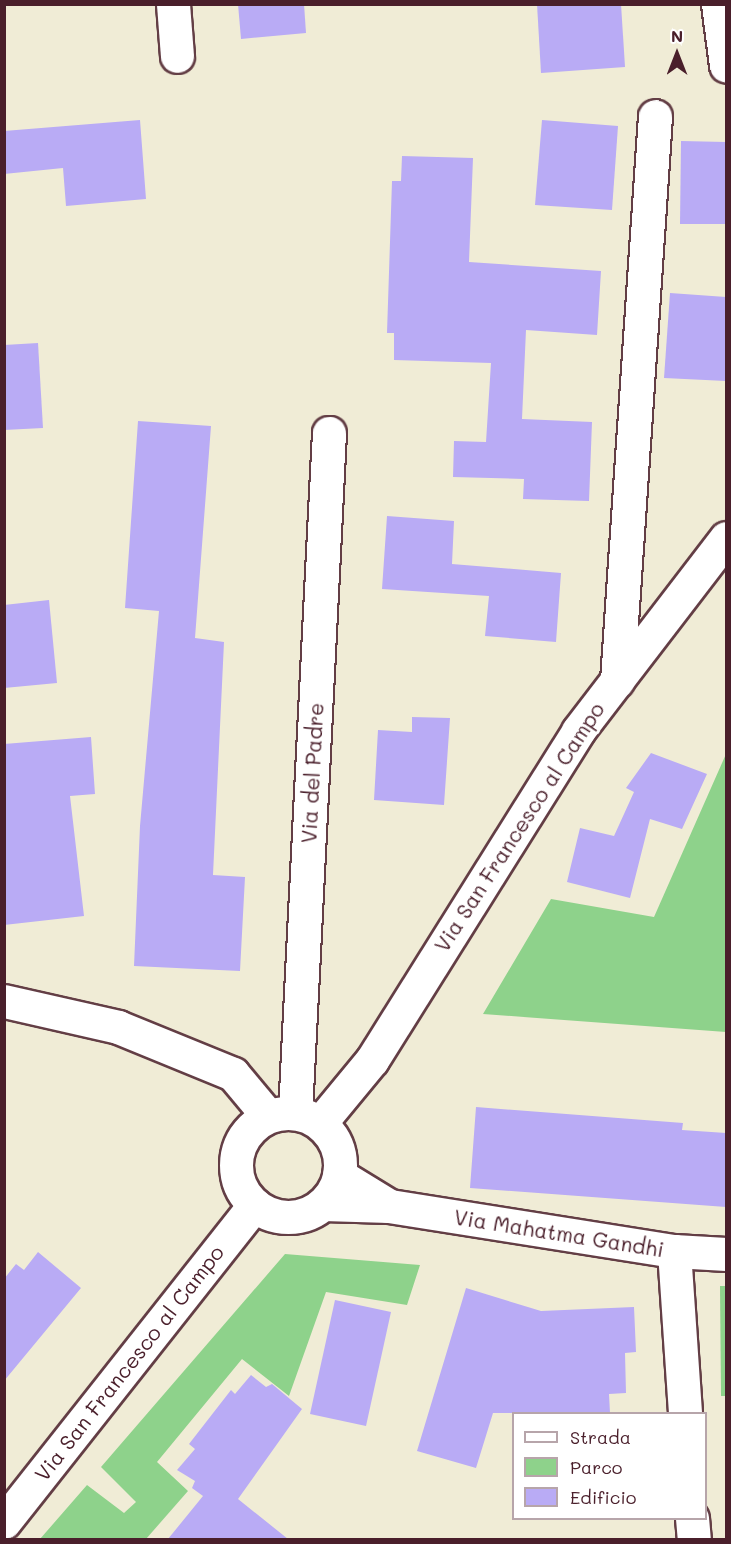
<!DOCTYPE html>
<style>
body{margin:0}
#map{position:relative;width:731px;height:1544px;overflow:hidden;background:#f0ecd6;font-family:Mali,sans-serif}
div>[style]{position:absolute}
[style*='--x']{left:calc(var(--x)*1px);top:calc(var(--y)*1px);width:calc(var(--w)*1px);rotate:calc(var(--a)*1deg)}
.green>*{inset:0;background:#8ed28b}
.building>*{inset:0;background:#b9abf5}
.roads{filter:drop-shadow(2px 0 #633e45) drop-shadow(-2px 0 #633e45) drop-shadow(0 2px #633e45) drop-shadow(0 -2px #633e45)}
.minor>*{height:33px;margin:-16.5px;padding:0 16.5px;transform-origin:16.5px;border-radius:16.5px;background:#fff}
.tertiary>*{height:33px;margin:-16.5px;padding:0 16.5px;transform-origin:16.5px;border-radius:16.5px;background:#fff}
.tertiary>.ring{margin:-16.5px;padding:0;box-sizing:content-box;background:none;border:33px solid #fff;border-radius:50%}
span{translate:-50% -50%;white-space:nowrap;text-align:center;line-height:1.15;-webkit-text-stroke:6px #fff;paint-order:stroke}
.street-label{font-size:21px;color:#4a1f2b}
.frame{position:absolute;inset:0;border:6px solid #4a1f2b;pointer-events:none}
.legend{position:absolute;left:512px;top:1412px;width:195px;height:108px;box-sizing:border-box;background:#fff;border:2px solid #b7a5aa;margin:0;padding:8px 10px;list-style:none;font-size:18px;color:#4a1f2b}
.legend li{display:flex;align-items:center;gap:12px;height:30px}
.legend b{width:30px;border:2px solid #b7a5aa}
.north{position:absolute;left:647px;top:24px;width:60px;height:60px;-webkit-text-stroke:4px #fff;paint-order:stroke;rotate:0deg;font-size:16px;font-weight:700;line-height:24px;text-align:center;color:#4a1f2b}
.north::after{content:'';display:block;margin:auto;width:21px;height:27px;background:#4a1f2b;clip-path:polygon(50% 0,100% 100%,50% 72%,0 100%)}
</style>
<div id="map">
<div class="green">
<div style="clip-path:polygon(726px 754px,726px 1032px,483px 1014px,551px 899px,654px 917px)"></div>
<div style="clip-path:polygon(285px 1254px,420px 1265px,407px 1305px,326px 1292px,289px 1396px,242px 1359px,157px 1462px,188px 1491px,146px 1539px,40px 1539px,87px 1485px,124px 1513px,136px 1502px,101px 1467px)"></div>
<div style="clip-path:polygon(720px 1286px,726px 1286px,726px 1396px,721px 1396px)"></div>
</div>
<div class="building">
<div style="clip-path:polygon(238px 4px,304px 4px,306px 33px,241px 39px)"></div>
<div style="clip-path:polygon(537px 4px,621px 4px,625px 67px,541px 73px)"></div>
<div style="clip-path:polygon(140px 120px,146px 199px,66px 206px,63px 168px,4px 174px,4px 131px)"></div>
<div style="clip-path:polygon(542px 120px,618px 126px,612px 210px,535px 205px)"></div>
<div style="clip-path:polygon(681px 141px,726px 142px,726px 224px,680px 224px)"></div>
<div style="clip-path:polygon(402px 156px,473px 158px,469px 262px,601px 271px,597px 335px,526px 330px,522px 419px,592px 422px,589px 501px,523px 499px,524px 479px,453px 477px,454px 441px,486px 442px,491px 363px,394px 360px,394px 333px,387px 333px,392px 181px,401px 181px)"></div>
<div style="clip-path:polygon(670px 293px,726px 297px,726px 381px,664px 378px)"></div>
<div style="clip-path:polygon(38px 343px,43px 428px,4px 430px,4px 345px)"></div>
<div style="clip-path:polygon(138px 421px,211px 426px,195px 638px,224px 642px,213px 875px,245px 877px,240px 971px,134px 966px,140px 826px,159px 611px,125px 608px)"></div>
<div style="clip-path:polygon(387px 516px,454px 521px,452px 564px,561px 573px,556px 642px,485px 636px,489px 596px,382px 589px)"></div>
<div style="clip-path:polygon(49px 600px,57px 683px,4px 688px,4px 605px)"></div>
<div style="clip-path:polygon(412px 717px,450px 718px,444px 805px,374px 800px,378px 730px,412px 732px)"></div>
<div style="clip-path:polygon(91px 737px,95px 794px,70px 796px,84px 916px,4px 925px,4px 744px)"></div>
<div style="clip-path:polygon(651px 753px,707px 774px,682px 829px,650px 819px,630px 898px,567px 882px,580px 828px,614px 836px,634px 792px,626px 788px)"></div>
<div style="clip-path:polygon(476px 1107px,683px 1123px,682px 1130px,726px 1133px,726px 1207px,470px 1188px)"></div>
<div style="clip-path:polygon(38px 1252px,81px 1288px,4px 1381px,4px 1279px,16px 1264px,24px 1270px)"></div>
<div style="clip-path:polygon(466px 1288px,541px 1311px,634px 1307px,636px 1352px,625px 1353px,626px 1393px,609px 1394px,610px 1413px,493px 1413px,476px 1468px,417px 1451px)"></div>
<div style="clip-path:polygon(335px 1300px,391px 1312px,366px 1426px,310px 1414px)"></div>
<div style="clip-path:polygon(251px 1375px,266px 1387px,272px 1384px,302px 1409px,238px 1499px,288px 1539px,168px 1539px,203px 1496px,192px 1488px,195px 1481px,177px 1470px,195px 1449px,189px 1444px,231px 1390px,235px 1394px)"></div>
</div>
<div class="roads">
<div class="minor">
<div style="--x:173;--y:4;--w:52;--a:85.6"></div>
<div style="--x:718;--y:4;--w:62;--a:82.5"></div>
<div style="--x:617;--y:681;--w:566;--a:-86.15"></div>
<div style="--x:4;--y:1001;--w:117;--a:12.8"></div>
<div style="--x:118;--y:1027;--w:124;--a:22.2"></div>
<div style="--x:233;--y:1074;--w:55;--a:50.2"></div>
<div style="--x:295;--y:1113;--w:681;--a:-87.14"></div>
<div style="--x:339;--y:1175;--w:57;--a:31.5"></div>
<div style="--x:323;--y:1204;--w:66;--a:1.7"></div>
<div style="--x:389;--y:1206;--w:289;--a:9"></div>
<div style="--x:674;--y:1251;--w:163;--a:86.1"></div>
<div style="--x:674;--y:1251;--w:52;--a:3.3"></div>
<div style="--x:692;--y:1518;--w:22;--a:85"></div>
</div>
<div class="tertiary">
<div class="ring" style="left:236px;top:1113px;width:71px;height:71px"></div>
<div style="--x:320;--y:1123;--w:82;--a:-50.5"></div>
<div style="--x:372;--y:1060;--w:388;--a:-57.9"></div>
<div style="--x:578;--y:731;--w:243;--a:-52.5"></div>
<div style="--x:4;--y:1522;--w:404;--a:-51.7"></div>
</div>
</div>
<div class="street-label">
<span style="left:312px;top:773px;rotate:-87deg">Via del Padre</span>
<span style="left:519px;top:827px;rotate:-57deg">Via San Francesco al Campo</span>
<span style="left:559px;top:1233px;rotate:9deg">Via Mahatma Gandhi</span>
<span style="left:129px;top:1363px;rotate:-52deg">Via San Francesco al Campo</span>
</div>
<div class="frame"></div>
<ul class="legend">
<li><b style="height:8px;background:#fff"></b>Strada</li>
<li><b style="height:16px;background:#8ed28b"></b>Parco</li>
<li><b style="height:16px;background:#b9abf5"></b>Edificio</li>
</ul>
<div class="north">N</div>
</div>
